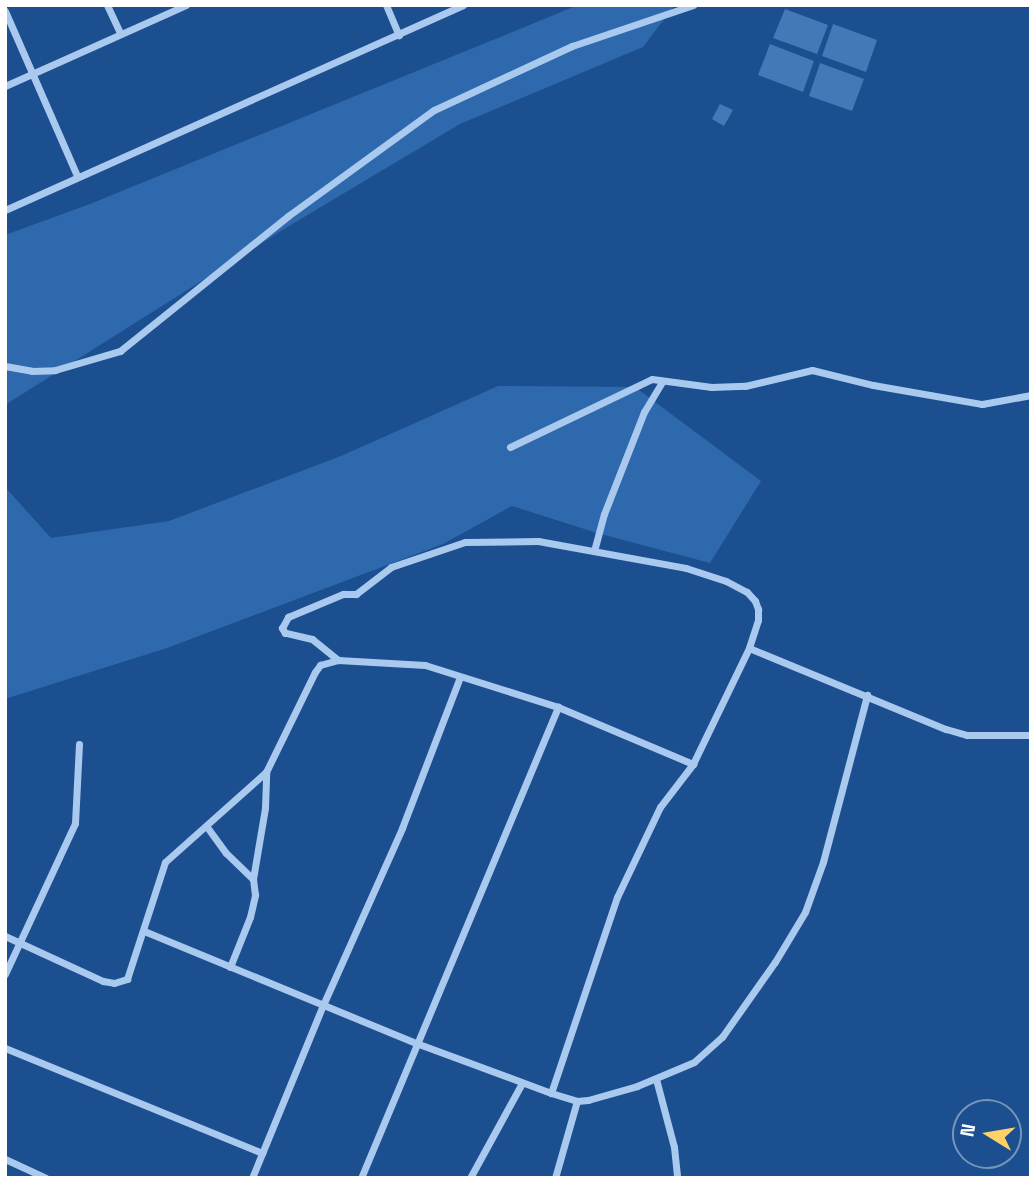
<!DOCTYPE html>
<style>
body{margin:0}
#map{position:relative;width:1036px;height:1183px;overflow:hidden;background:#1b4f8f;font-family:"Space Grotesk",sans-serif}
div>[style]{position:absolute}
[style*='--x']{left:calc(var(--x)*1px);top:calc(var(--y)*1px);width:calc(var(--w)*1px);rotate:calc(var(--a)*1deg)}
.green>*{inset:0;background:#2e69ad}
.building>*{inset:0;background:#4478b7}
.minor>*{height:7px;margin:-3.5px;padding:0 3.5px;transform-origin:3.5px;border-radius:3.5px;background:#a9c9ee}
span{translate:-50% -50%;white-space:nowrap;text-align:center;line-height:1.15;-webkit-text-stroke:7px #1b4f8f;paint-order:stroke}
.frame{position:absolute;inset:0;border:7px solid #fff;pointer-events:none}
.north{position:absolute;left:952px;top:1099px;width:70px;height:70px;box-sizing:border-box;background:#1b4f8f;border:2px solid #7695bc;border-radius:50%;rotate:281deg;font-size:19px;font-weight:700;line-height:28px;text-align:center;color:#fff}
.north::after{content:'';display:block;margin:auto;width:24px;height:32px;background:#ffd166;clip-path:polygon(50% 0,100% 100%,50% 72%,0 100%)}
</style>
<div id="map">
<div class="green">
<div style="clip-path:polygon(675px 5px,643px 47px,460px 124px,284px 229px,5px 405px,5px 235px,90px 204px,576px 6px)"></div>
<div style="clip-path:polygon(498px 386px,635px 387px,761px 481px,710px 563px,597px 533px,512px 506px,443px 544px,167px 648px,5px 699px,5px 487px,51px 538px,169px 521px,341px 456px)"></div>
</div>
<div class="building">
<div style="clip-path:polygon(785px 9px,828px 25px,817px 54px,773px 38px)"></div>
<div style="clip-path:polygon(833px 24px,877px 40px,866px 72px,822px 56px)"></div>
<div style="clip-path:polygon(770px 44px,814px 61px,803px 92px,758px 75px)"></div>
<div style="clip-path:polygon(820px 63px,864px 79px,852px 111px,809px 96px)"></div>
<div style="clip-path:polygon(720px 104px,733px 110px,724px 126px,712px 119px)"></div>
</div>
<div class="minor">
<div style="--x:107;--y:5;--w:31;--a:65"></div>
<div style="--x:386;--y:5;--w:33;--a:67"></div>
<div style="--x:5;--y:11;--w:180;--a:66.4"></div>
<div style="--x:5;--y:86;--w:198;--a:-24.1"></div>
<div style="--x:5;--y:210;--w:502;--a:-24.11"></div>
<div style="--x:5;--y:366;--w:27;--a:10"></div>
<div style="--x:32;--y:371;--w:23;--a:-2"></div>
<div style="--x:55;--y:370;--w:68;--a:-16.3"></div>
<div style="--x:120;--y:351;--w:216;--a:-38.8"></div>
<div style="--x:288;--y:216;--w:180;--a:-36"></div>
<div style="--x:434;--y:110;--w:152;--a:-24.9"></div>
<div style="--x:572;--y:46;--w:128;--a:-18.7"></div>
<div style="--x:510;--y:447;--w:157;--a:-25.6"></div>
<div style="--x:652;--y:379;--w:60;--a:7.7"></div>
<div style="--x:711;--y:387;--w:34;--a:-2"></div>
<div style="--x:745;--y:386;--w:69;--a:-13.4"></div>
<div style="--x:812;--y:370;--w:63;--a:13.8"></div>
<div style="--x:873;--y:385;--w:111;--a:9.9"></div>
<div style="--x:982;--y:404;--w:50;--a:-10.4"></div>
<div style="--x:594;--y:551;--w:38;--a:-75"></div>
<div style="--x:604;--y:514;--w:110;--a:-68.6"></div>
<div style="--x:644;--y:412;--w:35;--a:-59"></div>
<div style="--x:749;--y:648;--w:213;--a:22.4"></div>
<div style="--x:946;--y:729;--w:22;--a:16"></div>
<div style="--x:967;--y:735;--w:64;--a:0"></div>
<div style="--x:338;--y:660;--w:33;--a:-141"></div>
<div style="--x:312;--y:639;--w:28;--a:-167"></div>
<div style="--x:285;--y:633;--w:6;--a:-121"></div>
<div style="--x:282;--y:628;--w:13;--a:-61"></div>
<div style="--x:288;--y:617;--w:60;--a:-22.7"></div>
<div style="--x:343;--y:594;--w:13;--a:0"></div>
<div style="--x:356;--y:594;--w:44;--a:-37.6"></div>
<div style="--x:391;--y:567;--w:78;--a:-18.7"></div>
<div style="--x:465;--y:542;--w:73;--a:-0.8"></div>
<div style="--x:538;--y:541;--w:150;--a:10.3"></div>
<div style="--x:686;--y:568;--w:42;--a:18"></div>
<div style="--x:726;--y:581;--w:24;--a:28"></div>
<div style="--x:747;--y:592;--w:12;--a:48"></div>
<div style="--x:755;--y:601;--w:9;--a:69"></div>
<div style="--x:758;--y:609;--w:11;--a:90"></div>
<div style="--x:758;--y:620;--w:29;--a:108"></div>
<div style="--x:749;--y:648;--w:129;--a:115.8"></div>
<div style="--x:693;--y:764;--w:54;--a:127.5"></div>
<div style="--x:660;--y:807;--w:100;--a:115.5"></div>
<div style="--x:617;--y:897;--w:207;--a:108.6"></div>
<div style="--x:207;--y:827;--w:32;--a:54"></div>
<div style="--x:226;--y:853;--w:37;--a:44"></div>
<div style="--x:144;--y:931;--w:294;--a:22.4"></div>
<div style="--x:416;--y:1043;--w:144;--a:20.3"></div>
<div style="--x:551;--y:1093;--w:27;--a:17"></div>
<div style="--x:577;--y:1101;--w:11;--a:-5"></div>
<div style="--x:588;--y:1100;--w:51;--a:-15.9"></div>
<div style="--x:637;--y:1086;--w:62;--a:-22.8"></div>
<div style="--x:694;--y:1062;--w:38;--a:-42"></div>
<div style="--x:722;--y:1037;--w:92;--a:-54.8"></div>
<div style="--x:775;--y:962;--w:58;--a:-59"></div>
<div style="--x:805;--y:912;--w:53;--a:-70.2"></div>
<div style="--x:823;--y:862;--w:173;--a:-75.2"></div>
<div style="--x:5;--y:936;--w:108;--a:24.7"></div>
<div style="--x:103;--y:981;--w:11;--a:10"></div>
<div style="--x:114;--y:983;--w:14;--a:-17"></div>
<div style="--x:127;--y:979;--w:123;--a:-72"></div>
<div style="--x:165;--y:862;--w:135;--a:-41.7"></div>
<div style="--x:266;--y:772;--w:111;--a:-63.9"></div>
<div style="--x:315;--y:672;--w:9;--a:-54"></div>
<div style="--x:320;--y:665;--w:19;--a:-16"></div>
<div style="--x:338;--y:660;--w:87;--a:3.3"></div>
<div style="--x:425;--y:665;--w:139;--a:17.5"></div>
<div style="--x:558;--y:707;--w:147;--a:22.9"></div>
<div style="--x:230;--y:967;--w:54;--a:-68.2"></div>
<div style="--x:250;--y:917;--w:23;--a:-77"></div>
<div style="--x:255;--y:895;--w:16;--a:-97"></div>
<div style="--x:253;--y:879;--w:72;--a:-80.4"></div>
<div style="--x:265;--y:808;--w:36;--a:-88"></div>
<div style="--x:5;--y:974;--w:166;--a:-65.1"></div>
<div style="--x:75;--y:823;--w:79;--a:-87.1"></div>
<div style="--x:5;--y:1048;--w:278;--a:22.2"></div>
<div style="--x:656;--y:1079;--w:70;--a:75.2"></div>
<div style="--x:674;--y:1147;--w:31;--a:84"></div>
<div style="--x:5;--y:1159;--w:45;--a:24.9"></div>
<div style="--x:252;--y:1178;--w:187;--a:-67.7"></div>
<div style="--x:323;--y:1005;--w:194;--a:-65.9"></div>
<div style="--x:402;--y:828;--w:162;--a:-69"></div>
<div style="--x:361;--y:1178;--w:511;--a:-67.3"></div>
<div style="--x:470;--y:1178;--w:108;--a:-61.3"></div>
<div style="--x:555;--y:1178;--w:80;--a:-74.1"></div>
</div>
<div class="frame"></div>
<div class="north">N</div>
</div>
